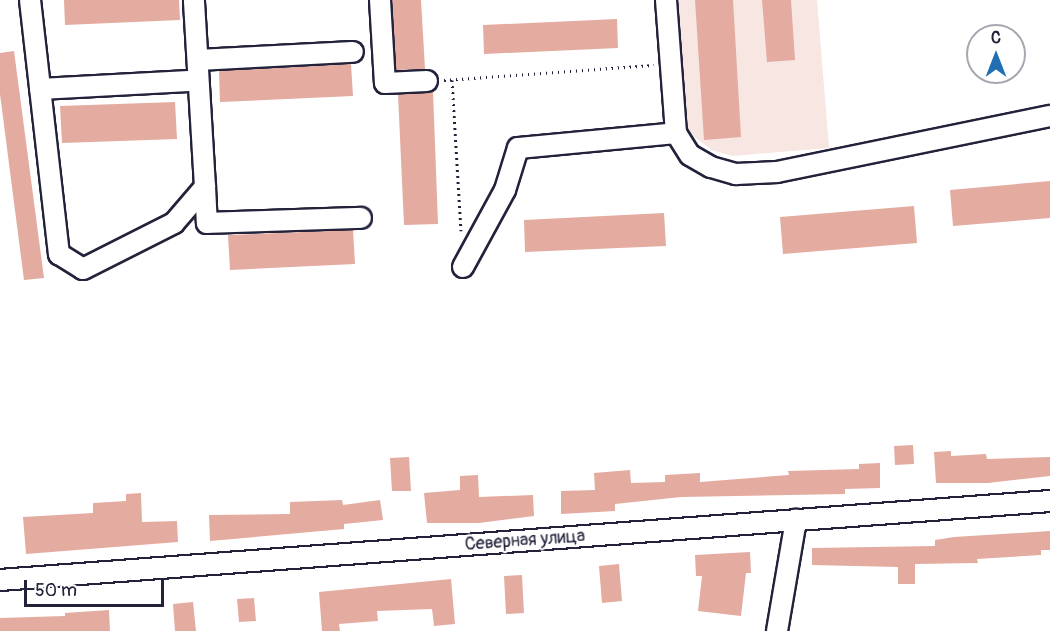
<!DOCTYPE html>
<meta charset="utf-8">
<style>
body{margin:0}
#map{position:relative;width:1050px;height:631px;overflow:hidden;background:#fff;font-family:Pangolin,sans-serif}
div>[style]{position:absolute}
[style*='--x']{left:calc(var(--x)*1px);top:calc(var(--y)*1px);width:calc(var(--w)*1px);rotate:calc(var(--a)*1deg)}
.built>*{inset:0;background:#f7e6e2}
.building>*{inset:0;background:#e4aba0}
.path>*{height:3px;margin-top:-1.5px;transform-origin:0;background:repeating-linear-gradient(90deg,#22223b 0 1.5px,transparent 0 6px)}
.roads{filter:drop-shadow(2px 0 #22223b) drop-shadow(-2px 0 #22223b) drop-shadow(0 2px #22223b) drop-shadow(0 -2px #22223b)}
.minor>*{height:20px;margin:-10px;padding:0 10px;transform-origin:10px;border-radius:10px;background:#fff}
span{translate:-50% -50%;white-space:nowrap;text-align:center;line-height:1.15;-webkit-text-stroke:4.5px #fff;paint-order:stroke}
.street-label{font-size:18px;color:#22223b}
.north{position:absolute;left:966px;top:24px;width:60px;height:60px;box-sizing:border-box;background:#fff;border:2px solid #a7a7b1;border-radius:50%;rotate:0deg;font-size:16px;font-weight:700;line-height:24px;text-align:center;color:#22223b}
.north::after{content:'';display:block;margin:auto;width:21px;height:27px;background:#1f6fb2;clip-path:polygon(50% 0,100% 100%,50% 72%,0 100%)}
.scale{position:absolute;left:24px;top:580px;width:140px;height:27px;box-sizing:border-box;border:3px solid #22223b;border-top:0;padding-left:8px;font-size:18px;line-height:21px;white-space:nowrap;color:#22223b;-webkit-text-stroke:4px #fff;paint-order:stroke}
</style>
<div id="map">
<div class="built">
<div style="clip-path:polygon(673px 0,817px 0,829px 148px,732px 156px,712px 150px,693px 136px,682px 117px)"></div>
</div>
<div class="building">
<div style="clip-path:polygon(64px 0,179px 0,180px 20px,65px 25px)"></div>
<div style="clip-path:polygon(392px 0,421px 0,425px 69px,396px 70px)"></div>
<div style="clip-path:polygon(695px 0,733px 0,741px 137px,704px 140px)"></div>
<div style="clip-path:polygon(762px 0,791px 0,795px 60px,767px 62px)"></div>
<div style="clip-path:polygon(617px 19px,618px 48px,484px 54px,483px 25px)"></div>
<div style="clip-path:polygon(14px 51px,44px 278px,24px 280px,0 94px,0 53px)"></div>
<div style="clip-path:polygon(351px 64px,353px 96px,220px 102px,219px 71px)"></div>
<div style="clip-path:polygon(433px 91px,438px 224px,404px 225px,398px 94px)"></div>
<div style="clip-path:polygon(175px 102px,177px 139px,62px 143px,60px 106px)"></div>
<div style="clip-path:polygon(1050px 181px,1050px 218px,953px 226px,950px 190px)"></div>
<div style="clip-path:polygon(914px 206px,917px 243px,783px 254px,780px 217px)"></div>
<div style="clip-path:polygon(664px 213px,666px 246px,525px 252px,524px 220px)"></div>
<div style="clip-path:polygon(353px 230px,355px 264px,230px 270px,228px 235px)"></div>
<div style="clip-path:polygon(913px 445px,914px 464px,895px 465px,894px 446px)"></div>
<div style="clip-path:polygon(951px 451px,951px 456px,986px 454px,987px 459px,1050px 457px,1050px 476px,988px 483px,936px 483px,934px 452px)"></div>
<div style="clip-path:polygon(409px 457px,411px 491px,392px 491px,390px 458px)"></div>
<div style="clip-path:polygon(880px 463px,880px 488px,845px 489px,845px 494px,681px 497px,615px 504px,615px 511px,561px 514px,561px 491px,595px 490px,594px 473px,630px 470px,631px 483px,665px 482px,665px 475px,700px 473px,700px 482px,789px 475px,788px 471px,859px 469px,859px 464px)"></div>
<div style="clip-path:polygon(478px 475px,479px 497px,533px 495px,534px 516px,479px 523px,427px 523px,424px 493px,460px 490px,460px 476px)"></div>
<div style="clip-path:polygon(141px 493px,142px 522px,177px 521px,178px 542px,26px 554px,23px 517px,93px 513px,93px 503px,126px 501px,126px 494px)"></div>
<div style="clip-path:polygon(342px 500px,343px 505px,380px 500px,383px 520px,344px 524px,344px 529px,210px 541px,209px 515px,290px 514px,290px 502px)"></div>
<div style="clip-path:polygon(1050px 531px,1050px 550px,1041px 550px,1041px 555px,977px 559px,978px 563px,915px 564px,915px 584px,898px 584px,898px 567px,812px 565px,812px 548px,935px 546px,935px 540px,954px 537px)"></div>
<div style="clip-path:polygon(750px 552px,751px 573px,746px 573px,741px 616px,698px 611px,702px 576px,696px 576px,695px 555px)"></div>
<div style="clip-path:polygon(619px 564px,622px 601px,602px 603px,599px 566px)"></div>
<div style="clip-path:polygon(522px 575px,524px 613px,506px 614px,504px 576px)"></div>
<div style="clip-path:polygon(451px 579px,455px 624px,434px 626px,432px 609px,377px 611px,378px 621px,339px 624px,340px 631px,322px 631px,319px 592px)"></div>
<div style="clip-path:polygon(254px 598px,256px 621px,239px 622px,237px 599px)"></div>
<div style="clip-path:polygon(193px 602px,196px 631px,175px 631px,173px 604px)"></div>
<div style="clip-path:polygon(109px 610px,110px 631px,0 631px,0 618px,65px 616px,65px 613px)"></div>
</div>
<div class="path">
<div style="--x:444;--y:80;--w:210;--a:-4.1"></div>
<div style="--x:452;--y:80;--w:151;--a:86.6"></div>
</div>
<div class="roads">
<div class="minor">
<div style="--x:30;--y:0;--w:256;--a:83.5"></div>
<div style="--x:59;--y:254;--w:28;--a:32"></div>
<div style="--x:83;--y:269;--w:102;--a:-26.8"></div>
<div style="--x:174;--y:223;--w:48;--a:-49.3"></div>
<div style="--x:205;--y:187;--w:187;--a:-93.4"></div>
<div style="--x:380;--y:0;--w:83;--a:86.6"></div>
<div style="--x:385;--y:83;--w:42;--a:-2.7"></div>
<div style="--x:666;--y:0;--w:133;--a:85.7"></div>
<div style="--x:676;--y:133;--w:26;--a:58"></div>
<div style="--x:690;--y:155;--w:24;--a:30"></div>
<div style="--x:711;--y:167;--w:26;--a:16"></div>
<div style="--x:736;--y:174;--w:41;--a:-2.8"></div>
<div style="--x:777;--y:172;--w:279;--a:-11.6"></div>
<div style="--x:198;--y:60;--w:155;--a:-3"></div>
<div style="--x:40;--y:89;--w:149;--a:-3.1"></div>
<div style="--x:205;--y:187;--w:36;--a:87"></div>
<div style="--x:207;--y:223;--w:154;--a:-1.9"></div>
<div style="--x:463;--y:267;--w:88;--a:-61.4"></div>
<div style="--x:505;--y:190;--w:44;--a:-72.8"></div>
<div style="--x:518;--y:148;--w:159;--a:-5.4"></div>
<div style="--x:0;--y:580;--w:1053;--a:-4.3"></div>
<div style="--x:777;--y:631;--w:113;--a:-80.3"></div>
</div>
</div>
<div class="street-label">
<span style="left:525px;top:541px;rotate:-4deg">Северная улица</span>
</div>
<div class="north">С</div>
<div class="scale">50 m</div>
</div>
